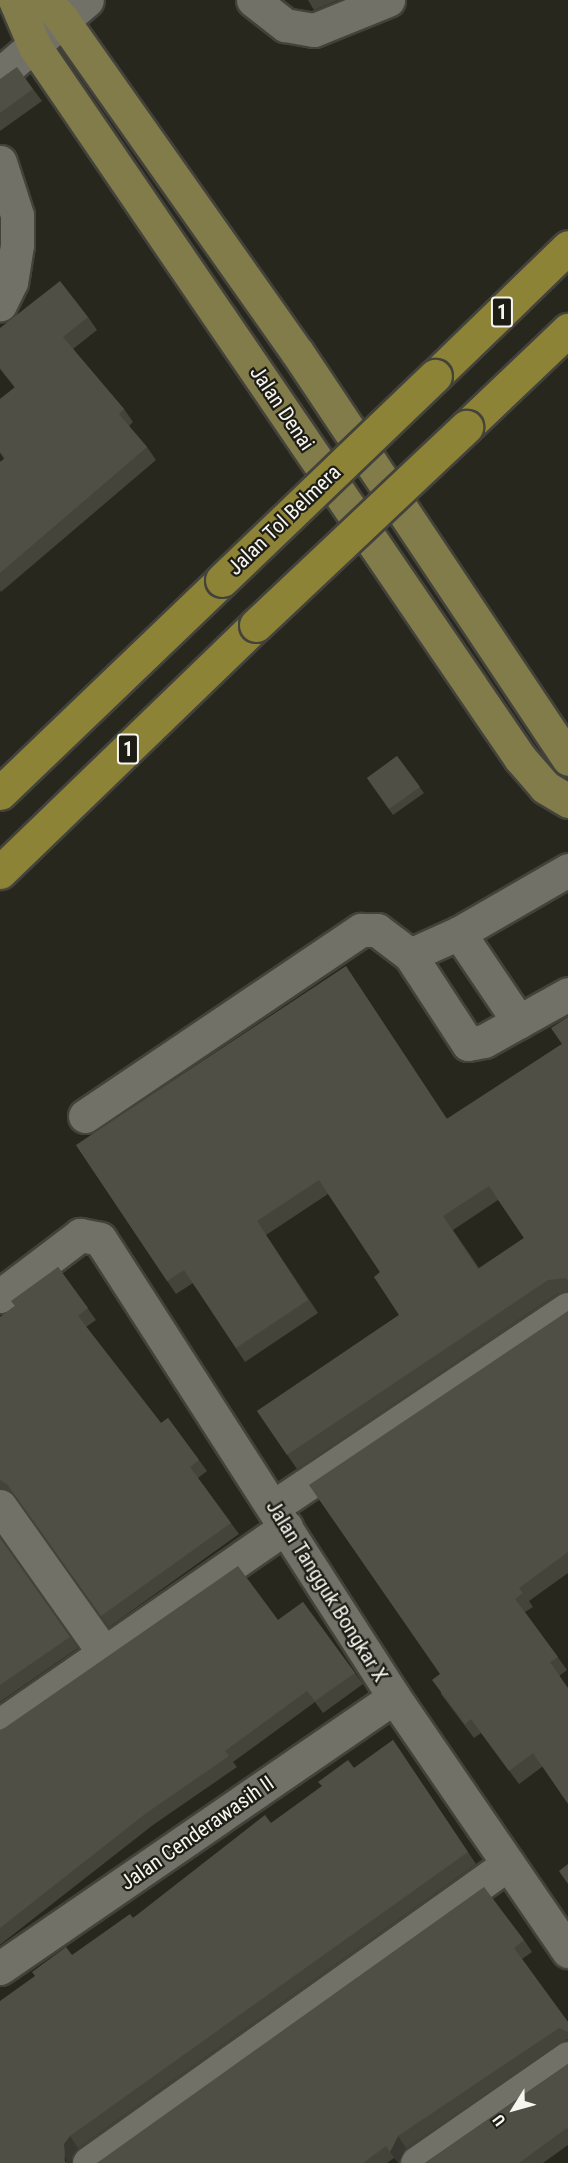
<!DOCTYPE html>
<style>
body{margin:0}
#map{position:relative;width:568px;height:2163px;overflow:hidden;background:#28271e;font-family:"Roboto Condensed",sans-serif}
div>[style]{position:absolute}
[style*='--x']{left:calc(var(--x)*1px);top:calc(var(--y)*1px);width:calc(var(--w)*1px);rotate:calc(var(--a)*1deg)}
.roads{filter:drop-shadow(2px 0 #43423b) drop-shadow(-2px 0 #43423b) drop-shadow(0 2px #43423b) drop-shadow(0 -2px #43423b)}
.minor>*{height:33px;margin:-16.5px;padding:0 16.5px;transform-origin:16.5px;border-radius:16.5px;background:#727167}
.major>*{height:33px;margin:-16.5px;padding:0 16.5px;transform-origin:16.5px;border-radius:16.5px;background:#827c4a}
.highway>*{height:33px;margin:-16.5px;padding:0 16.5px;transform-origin:16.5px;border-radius:16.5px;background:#8d8337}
.bridges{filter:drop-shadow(2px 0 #43423b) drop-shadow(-2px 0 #43423b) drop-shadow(0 2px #43423b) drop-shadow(0 -2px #43423b)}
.highway-bridge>*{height:33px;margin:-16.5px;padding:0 16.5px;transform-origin:16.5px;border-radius:16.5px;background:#8d8337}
.wall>*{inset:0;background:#45443b}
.shaded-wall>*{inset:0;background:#383730}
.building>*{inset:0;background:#504f45}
span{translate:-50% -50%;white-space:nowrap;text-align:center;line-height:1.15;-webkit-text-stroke:4.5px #1e1d15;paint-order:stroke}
.shield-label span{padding:2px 4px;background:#1e1d15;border:2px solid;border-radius:4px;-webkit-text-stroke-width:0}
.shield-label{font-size:20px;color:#f6f5ef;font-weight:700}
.street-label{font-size:21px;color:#f6f5ef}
.north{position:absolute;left:484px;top:2079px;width:60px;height:60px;-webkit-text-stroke:4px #1e1d15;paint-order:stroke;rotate:233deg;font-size:16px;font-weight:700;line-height:24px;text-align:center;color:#f6f5ef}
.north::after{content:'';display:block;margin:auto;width:21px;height:27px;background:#f6f5ef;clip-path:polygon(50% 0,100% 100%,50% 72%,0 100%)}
</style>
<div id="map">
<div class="roads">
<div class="minor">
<div style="--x:253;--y:0;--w:41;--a:38"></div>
<div style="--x:285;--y:25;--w:29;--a:10"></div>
<div style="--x:314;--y:30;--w:80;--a:-22.1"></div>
<div style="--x:0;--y:74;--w:114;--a:-40.4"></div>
<div style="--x:0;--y:162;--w:56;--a:72.2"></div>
<div style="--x:17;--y:215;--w:30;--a:90"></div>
<div style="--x:17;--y:245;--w:37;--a:99"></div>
<div style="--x:11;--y:282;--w:25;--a:116"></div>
<div style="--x:459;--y:933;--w:126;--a:-30"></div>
<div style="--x:410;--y:955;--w:54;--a:-24.2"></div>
<div style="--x:459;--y:933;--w:107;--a:56"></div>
<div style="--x:85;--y:1116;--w:333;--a:-34"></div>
<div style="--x:361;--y:930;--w:16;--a:0"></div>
<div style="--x:377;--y:930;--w:41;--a:37.1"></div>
<div style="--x:410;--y:955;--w:106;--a:56.9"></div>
<div style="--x:468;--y:1044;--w:16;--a:-11"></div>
<div style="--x:484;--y:1041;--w:96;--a:-29.2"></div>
<div style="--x:0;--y:1296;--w:101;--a:-37.3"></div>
<div style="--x:80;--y:1235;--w:20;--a:11"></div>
<div style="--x:100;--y:1239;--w:544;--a:57.3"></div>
<div style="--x:394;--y:1697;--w:308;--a:55.6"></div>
<div style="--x:0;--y:1506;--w:180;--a:54.7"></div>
<div style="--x:273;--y:1507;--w:355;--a:-33.9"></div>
<div style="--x:0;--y:1725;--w:348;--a:-34.7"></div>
<div style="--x:0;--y:1968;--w:478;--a:-34.5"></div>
<div style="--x:89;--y:2163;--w:515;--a:-35.51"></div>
<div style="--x:417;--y:2163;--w:184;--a:-34.8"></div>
</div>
<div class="major">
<div style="--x:15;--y:0;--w:51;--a:66.9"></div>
<div style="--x:35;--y:47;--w:861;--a:55.7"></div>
<div style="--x:520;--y:758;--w:38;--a:49"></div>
<div style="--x:545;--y:787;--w:27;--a:31"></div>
<div style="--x:45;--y:0;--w:25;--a:48"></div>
<div style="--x:62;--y:19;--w:408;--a:54.8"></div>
<div style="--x:297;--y:352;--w:489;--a:56.3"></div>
</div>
<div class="highway">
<div style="--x:435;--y:376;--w:185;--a:-44.1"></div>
<div style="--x:466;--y:427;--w:141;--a:-43.6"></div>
<div style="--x:0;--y:793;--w:308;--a:-43.8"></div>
<div style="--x:0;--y:872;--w:356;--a:-44"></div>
</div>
</div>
<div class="bridges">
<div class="highway-bridge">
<div style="--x:222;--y:580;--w:295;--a:-43.8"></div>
<div style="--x:256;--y:625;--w:289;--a:-43.3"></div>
</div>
</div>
<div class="wall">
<div style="clip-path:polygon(308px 0,338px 0,314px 10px)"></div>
<div style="clip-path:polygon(0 79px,33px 89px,42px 101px,0 131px)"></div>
<div style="clip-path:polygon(88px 317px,97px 330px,73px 349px,124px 409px,133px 422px,129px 426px,147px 447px,156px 460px,1px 592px,0 590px,0 462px,4px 459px,0 453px,0 399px,15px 388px,0 369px,0 328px)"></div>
<div style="clip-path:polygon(397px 756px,424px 793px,393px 815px,367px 778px)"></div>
<div style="clip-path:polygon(evenodd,568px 1017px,568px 1293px,558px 1293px,297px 1469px,257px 1411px,399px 1315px,380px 1272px,328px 1194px,266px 1235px,318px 1313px,245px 1362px,193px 1283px,176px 1294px,76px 1145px,448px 1118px,562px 1044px,568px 1017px,498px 1200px,524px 1238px,479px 1268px,453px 1230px,498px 1200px)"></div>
<div style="clip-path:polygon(58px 1267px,96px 1320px,86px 1327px,161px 1423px,168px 1418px,207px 1471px,198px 1478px,239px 1534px,109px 1627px,15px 1495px,0 1488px,0 1317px,15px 1306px)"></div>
<div style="clip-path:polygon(568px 1311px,568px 1573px,529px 1601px,533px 1607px,525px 1612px,567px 1670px,559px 1676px,542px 1767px,519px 1784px,481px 1733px,474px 1738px,441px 1694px,440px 1674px)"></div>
<div style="clip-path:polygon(0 1538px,78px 1648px,0 1702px)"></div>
<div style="clip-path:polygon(303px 1602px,363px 1684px,323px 1713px,315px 1702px,233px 1762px,237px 1767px,153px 1825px,1px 1944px,0 1944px,0 1730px,278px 1620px)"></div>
<div style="clip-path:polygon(393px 1740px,476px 1864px,78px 2148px,72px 2156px,0 2163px,72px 1955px,133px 1918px,271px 1823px,354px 1768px)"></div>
<div style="clip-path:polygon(524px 1940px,532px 1952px,522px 1959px,568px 2022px,568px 2040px,567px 2039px,406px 2148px,399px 2163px,394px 2158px,387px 2163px,97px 2163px)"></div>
<div style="clip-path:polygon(568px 2064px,568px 2145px,543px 2163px,425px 2163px)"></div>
</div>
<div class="shaded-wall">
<div style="clip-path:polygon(70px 2136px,78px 2148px,72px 2156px,72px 2163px,66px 2163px,64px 2144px)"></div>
<div style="clip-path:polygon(398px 2136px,406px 2148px,398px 2163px,390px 2152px)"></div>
</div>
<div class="building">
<div style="clip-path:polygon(17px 67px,33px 89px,0 113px,0 79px)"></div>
<div style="clip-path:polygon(60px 281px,88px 317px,63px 337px,124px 409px,119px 414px,147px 447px,0 573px,0 462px,5px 458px,0 452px,0 399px,15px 387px,0 368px,0 328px)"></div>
<div style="clip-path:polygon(397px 756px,420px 787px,389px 809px,367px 778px)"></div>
<div style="clip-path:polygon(evenodd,346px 966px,447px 1119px,562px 1044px,551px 1028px,568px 1017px,568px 1281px,566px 1278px,548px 1280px,287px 1455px,257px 1411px,399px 1315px,374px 1277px,380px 1272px,319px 1180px,257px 1221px,308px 1300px,236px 1348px,184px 1270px,167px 1281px,76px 1145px,346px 966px,489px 1186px,524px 1238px,478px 1269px,443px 1216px,489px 1186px)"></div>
<div style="clip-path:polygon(58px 1267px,88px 1308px,78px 1316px,161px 1423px,168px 1418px,199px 1460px,190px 1467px,231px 1523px,101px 1616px,7px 1484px,0 1480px,0 1317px,15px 1306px,11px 1301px)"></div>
<div style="clip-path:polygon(568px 1311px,568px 1552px,519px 1588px,523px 1593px,515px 1599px,558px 1657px,550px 1662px,568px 1688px,568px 1804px,533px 1753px,509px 1771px,471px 1719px,465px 1724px,432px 1680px,440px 1674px,309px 1485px)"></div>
<div style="clip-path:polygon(0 1538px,70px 1637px,0 1685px)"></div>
<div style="clip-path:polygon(238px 1566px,278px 1620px,303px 1602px,355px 1673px,315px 1701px,307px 1691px,225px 1751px,229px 1756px,145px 1814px,0 1928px,0 1730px,3px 1729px)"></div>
<div style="clip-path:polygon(393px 1740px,468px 1852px,70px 2136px,64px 2144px,65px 2162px,67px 2163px,0 2163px,0 2001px,35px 1976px,32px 1972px,66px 1947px,72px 1955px,130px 1914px,133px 1918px,265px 1815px,271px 1823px,322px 1786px,318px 1782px,348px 1760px,354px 1768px)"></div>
<div style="clip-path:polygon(568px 1864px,568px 1884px,559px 1871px)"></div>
<div style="clip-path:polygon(484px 1887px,524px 1940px,514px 1948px,568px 2022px,568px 2032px,559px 2028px,398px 2136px,390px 2152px,386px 2146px,363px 2163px,97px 2163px)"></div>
<div style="clip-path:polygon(568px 2064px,568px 2130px,567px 2128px,519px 2163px,425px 2163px)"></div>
</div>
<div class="shield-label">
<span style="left:502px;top:312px">1</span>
<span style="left:128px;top:749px">1</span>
</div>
<div class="street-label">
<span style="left:282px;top:408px;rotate:56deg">Jalan Denai</span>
<span style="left:284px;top:520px;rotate:-44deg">Jalan Tol Belmera</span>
<span style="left:327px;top:1591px;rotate:58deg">Jalan Tangguk Bongkar X</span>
<span style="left:197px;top:1833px;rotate:-35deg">Jalan Cenderawasih II</span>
</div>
<div class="north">U</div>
</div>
